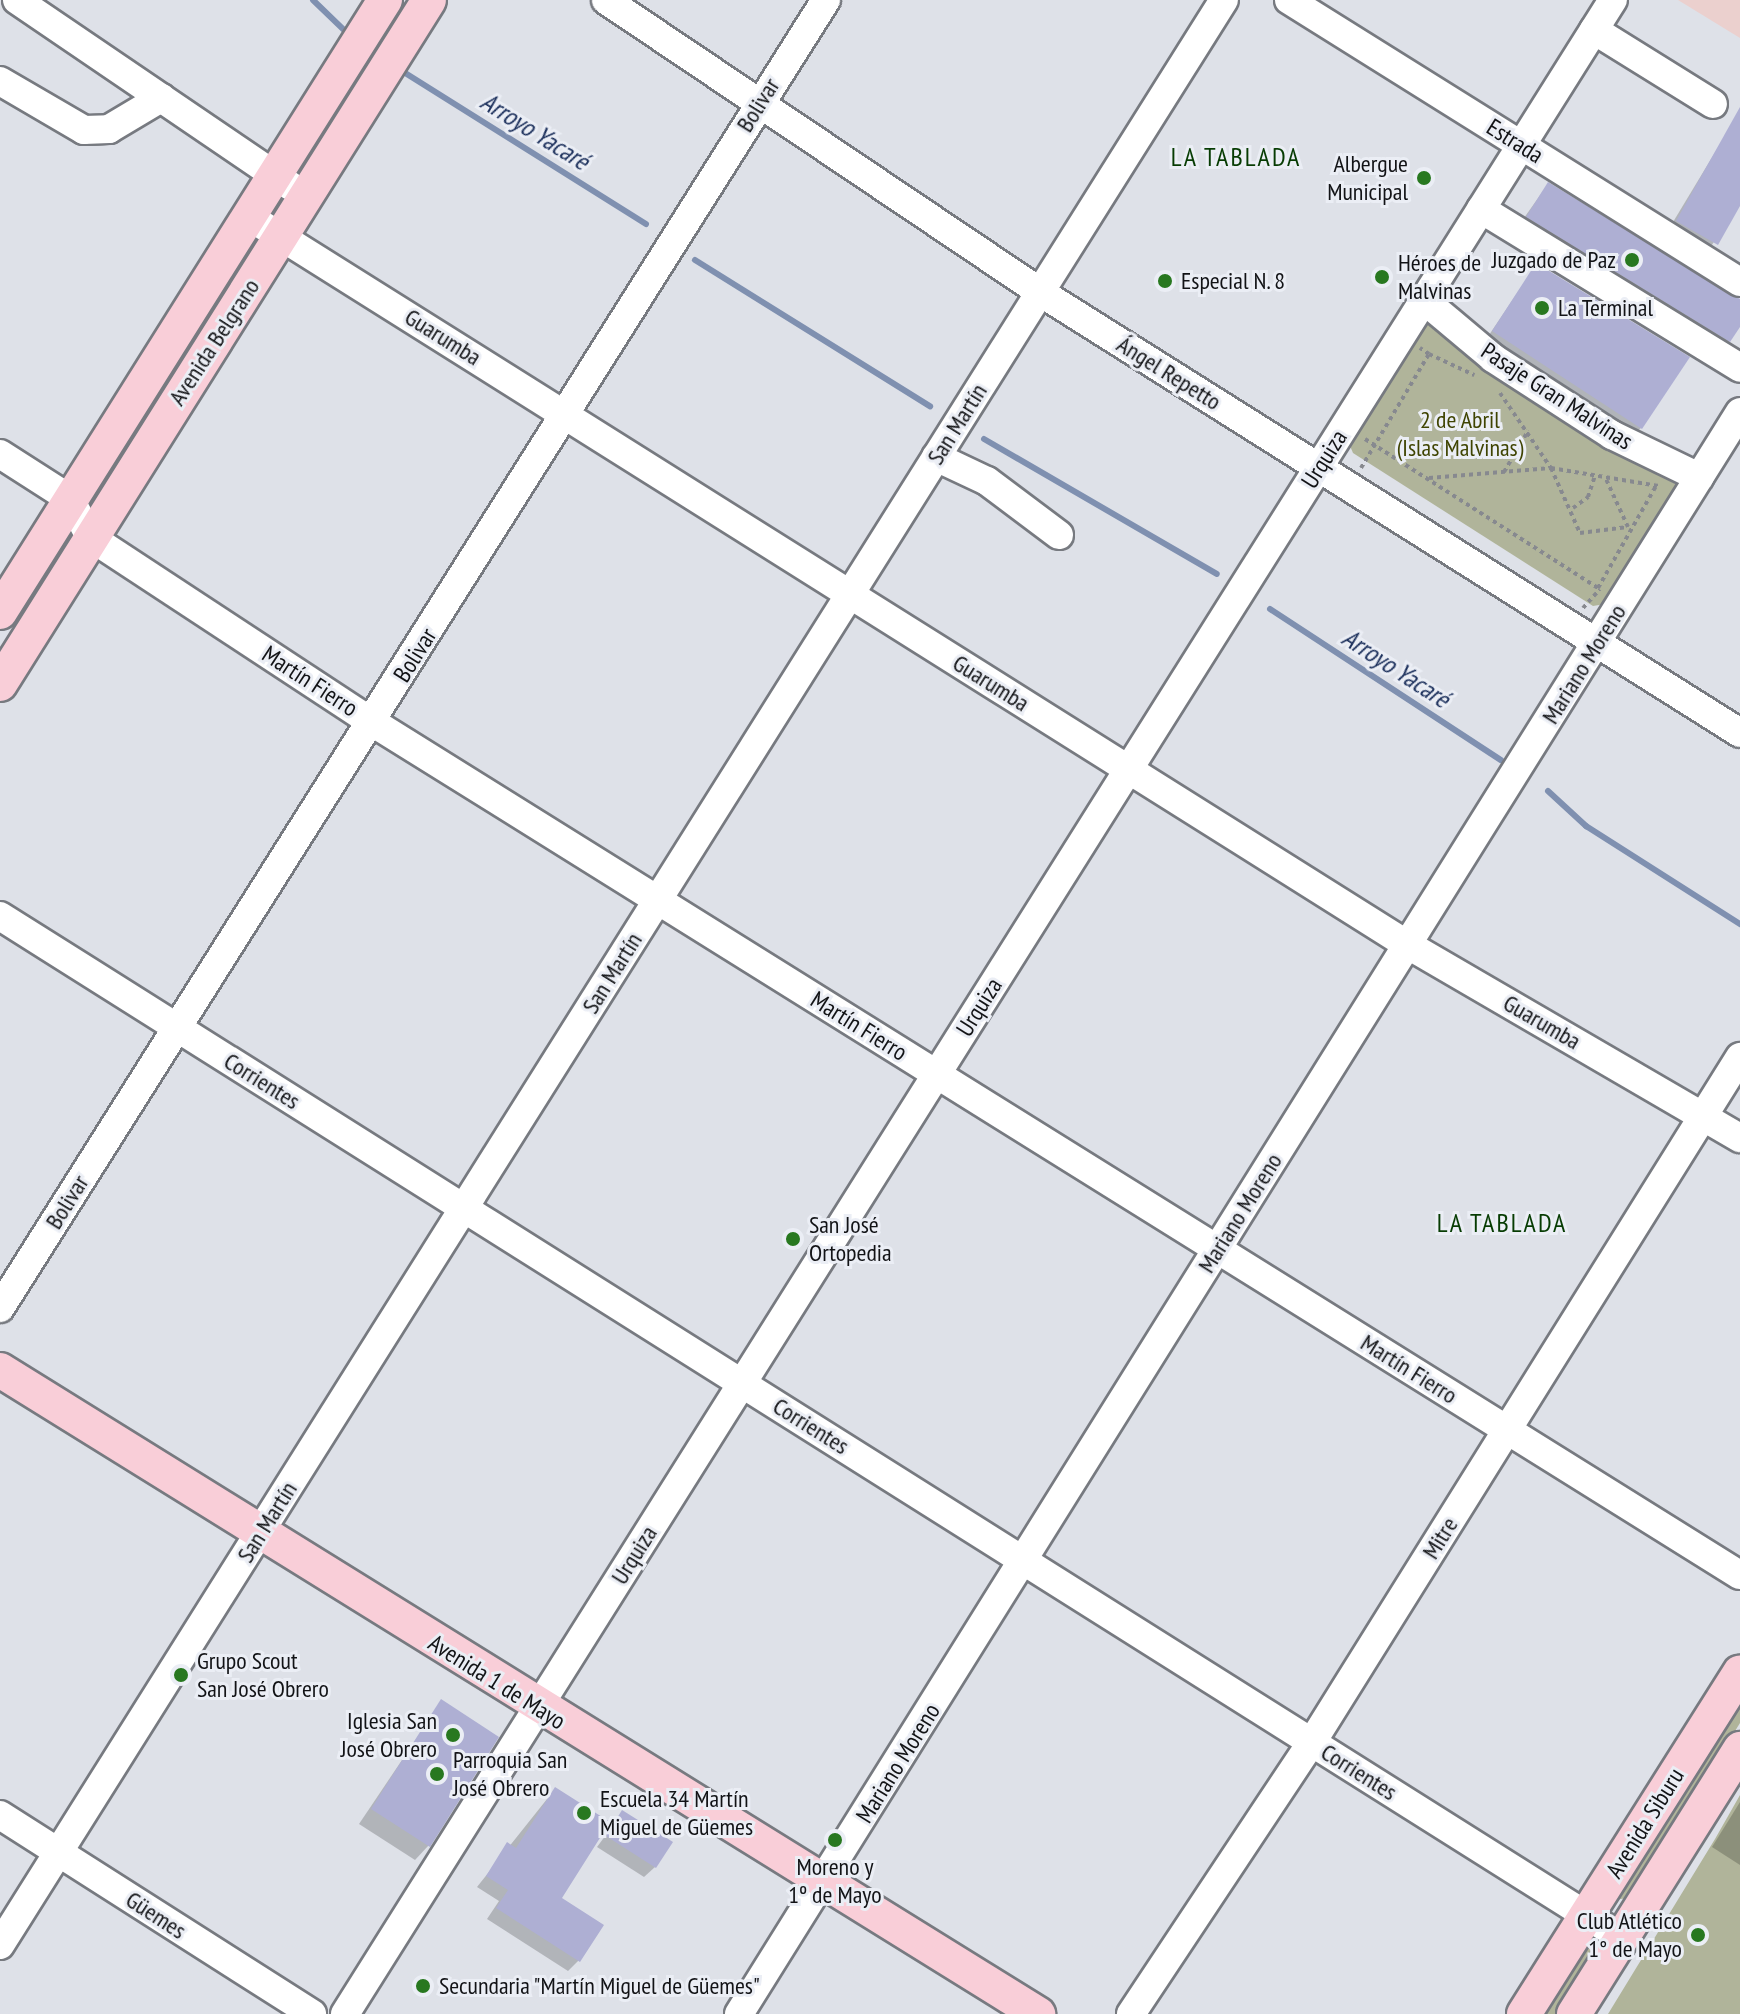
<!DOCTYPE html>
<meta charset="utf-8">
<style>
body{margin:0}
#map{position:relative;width:1740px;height:2014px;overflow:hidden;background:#dee1e8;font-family:"PT Sans Narrow",sans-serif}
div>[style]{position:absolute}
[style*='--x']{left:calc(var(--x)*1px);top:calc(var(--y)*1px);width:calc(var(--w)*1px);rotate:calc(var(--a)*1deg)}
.commercial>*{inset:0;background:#ebd0ce}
.green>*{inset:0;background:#b0b49a}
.shadow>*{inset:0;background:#0003}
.stream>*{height:6px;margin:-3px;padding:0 3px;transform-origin:3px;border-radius:3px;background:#7f90b0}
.building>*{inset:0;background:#aeafd3}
.path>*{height:4px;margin-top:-2px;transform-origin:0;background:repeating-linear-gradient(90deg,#87898f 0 4px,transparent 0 8px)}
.roads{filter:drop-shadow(2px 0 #777a80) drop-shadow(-2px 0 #777a80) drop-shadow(0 2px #777a80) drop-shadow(0 -2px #777a80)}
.minor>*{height:28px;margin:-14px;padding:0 14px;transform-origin:14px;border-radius:14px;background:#fff}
.major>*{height:34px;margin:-17px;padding:0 17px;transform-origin:17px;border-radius:17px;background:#f9ced8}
.dots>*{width:22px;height:22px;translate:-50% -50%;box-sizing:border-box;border:4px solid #ebeef5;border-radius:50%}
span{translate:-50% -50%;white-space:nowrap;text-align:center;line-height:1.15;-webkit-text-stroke:6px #ebeef5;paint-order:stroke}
.street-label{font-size:24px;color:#121316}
.poi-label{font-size:24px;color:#121316}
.right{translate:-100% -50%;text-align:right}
.left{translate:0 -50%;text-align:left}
.park-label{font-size:24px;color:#3f4402}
.water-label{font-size:26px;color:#1b2f5b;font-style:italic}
.neighbourhood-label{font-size:26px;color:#073c03;letter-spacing:2px}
</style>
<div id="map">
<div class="commercial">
<div style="clip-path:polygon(1678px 0,1740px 0,1740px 38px)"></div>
</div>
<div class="green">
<div style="clip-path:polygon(1419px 319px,1683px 489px,1611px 603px,1593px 606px,1353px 453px,1348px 441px)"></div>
<div style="clip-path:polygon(1740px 1695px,1740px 1723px,1632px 1898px,1620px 1899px,1617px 1889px)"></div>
<div style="clip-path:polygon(1740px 1795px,1740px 2014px,1608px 2014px,1715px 1839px)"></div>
<div style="clip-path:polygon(1590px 1945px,1594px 1952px,1556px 2014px,1538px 2014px,1580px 1948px)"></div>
</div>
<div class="shadow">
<div style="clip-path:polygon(1734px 121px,1740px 125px,1740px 202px,1706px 254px,1667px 232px)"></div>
<div style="clip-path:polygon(1548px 184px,1740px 301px,1740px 323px,1729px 341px,1715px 355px,1514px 232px)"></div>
<div style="clip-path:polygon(1536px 265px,1641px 428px,1634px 434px,1487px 338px)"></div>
<div style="clip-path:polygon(441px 1702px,429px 1845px,415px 1860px,359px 1824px)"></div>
<div style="clip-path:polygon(555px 1789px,559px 1899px,579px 1960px,568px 1971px,487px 1919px,499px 1901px,477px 1887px)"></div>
<div style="clip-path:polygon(1740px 1802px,1740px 1865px,1712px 1847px)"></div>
<div style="clip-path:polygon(623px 1812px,655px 1867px,644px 1877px,597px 1847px)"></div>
</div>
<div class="stream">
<div style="--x:313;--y:0;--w:43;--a:44.1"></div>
<div style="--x:402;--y:71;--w:288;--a:32.1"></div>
<div style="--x:695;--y:260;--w:277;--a:31.9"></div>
<div style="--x:984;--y:439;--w:269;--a:30.1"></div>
<div style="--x:1270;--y:609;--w:276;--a:33.2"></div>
<div style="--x:1548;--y:791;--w:52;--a:42.6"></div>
<div style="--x:1586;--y:826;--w:183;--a:32.5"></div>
</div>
<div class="building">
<div style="clip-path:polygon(1740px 107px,1740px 206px,1718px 245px,1676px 221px)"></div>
<div style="clip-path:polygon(1548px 182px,1740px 299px,1740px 327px,1730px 342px,1526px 217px)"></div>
<div style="clip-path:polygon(1536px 263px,1690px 357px,1642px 429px,1492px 331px)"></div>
<div style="clip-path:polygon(441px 1699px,499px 1737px,430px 1847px,371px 1809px)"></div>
<div style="clip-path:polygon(555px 1787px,610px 1822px,562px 1898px,604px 1925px,580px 1962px,496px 1908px,508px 1890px,486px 1876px,507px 1842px,516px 1848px)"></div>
<div style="clip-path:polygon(622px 1810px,673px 1842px,656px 1868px,606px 1836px)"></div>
</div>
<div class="path">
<div style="--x:1429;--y:354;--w:50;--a:25"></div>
<div style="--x:1500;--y:393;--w:91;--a:55.8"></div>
<div style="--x:1551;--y:468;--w:71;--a:66"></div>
<div style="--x:1580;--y:533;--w:48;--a:-7.1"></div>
<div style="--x:1628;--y:527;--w:55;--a:-114.7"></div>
<div style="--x:1365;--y:439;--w:277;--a:32.6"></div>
<div style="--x:1598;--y:588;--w:120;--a:-60.4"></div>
<div style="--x:1361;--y:468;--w:133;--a:-59.2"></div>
<div style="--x:1429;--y:354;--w:11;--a:-146"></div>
<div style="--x:1504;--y:472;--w:48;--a:-59.7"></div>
<div style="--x:1429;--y:478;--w:122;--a:-4.7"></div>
<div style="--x:1551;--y:468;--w:109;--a:9.5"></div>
<div style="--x:1573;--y:508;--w:19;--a:-36"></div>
<div style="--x:1588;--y:497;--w:23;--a:-72"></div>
<div style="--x:1583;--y:608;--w:25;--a:-48"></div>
</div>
<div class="roads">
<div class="minor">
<div style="--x:17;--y:0;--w:331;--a:34.2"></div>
<div style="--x:606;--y:0;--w:523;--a:33.93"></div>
<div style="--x:1040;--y:292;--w:827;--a:32.21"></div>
<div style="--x:1289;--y:0;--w:532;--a:32.02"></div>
<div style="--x:1594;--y:30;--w:140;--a:31.9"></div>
<div style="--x:0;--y:81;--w:97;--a:30.3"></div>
<div style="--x:84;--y:130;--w:25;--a:-2"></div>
<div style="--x:109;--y:129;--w:61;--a:-30.8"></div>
<div style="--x:1481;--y:209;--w:304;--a:31.5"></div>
<div style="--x:248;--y:216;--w:1370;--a:32.15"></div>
<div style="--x:1408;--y:945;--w:384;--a:30.2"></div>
<div style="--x:1424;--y:300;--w:90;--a:40"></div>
<div style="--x:1493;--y:358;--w:142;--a:32.9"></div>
<div style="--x:1612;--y:435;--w:97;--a:25.8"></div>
<div style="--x:0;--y:454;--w:83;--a:32.7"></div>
<div style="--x:70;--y:499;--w:43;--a:62.2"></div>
<div style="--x:90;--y:537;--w:337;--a:33.3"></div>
<div style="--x:372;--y:722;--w:1612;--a:31.95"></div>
<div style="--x:936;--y:457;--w:56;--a:25.2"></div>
<div style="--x:987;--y:481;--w:90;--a:36.9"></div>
<div style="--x:0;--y:916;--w:1916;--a:32.21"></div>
<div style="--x:0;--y:1308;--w:1547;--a:-57.73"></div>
<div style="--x:0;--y:1815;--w:370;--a:32.5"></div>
<div style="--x:0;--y:1945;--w:2298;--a:-57.82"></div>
<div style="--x:345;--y:2014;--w:2380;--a:-57.81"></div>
<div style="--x:739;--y:2014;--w:1889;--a:-58"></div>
<div style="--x:1131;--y:2014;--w:327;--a:-56.4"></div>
<div style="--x:1312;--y:1742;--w:808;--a:-58"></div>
</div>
<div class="major">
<div style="--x:0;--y:612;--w:723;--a:-57.83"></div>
<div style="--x:0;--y:684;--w:807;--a:-57.9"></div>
<div style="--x:0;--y:1370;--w:1222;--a:31.82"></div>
<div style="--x:1524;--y:2014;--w:404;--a:-57.7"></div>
<div style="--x:1574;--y:2014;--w:313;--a:-57.9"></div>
</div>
</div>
<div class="dots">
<div style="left:1424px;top:178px;background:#287820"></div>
<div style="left:1632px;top:260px;background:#287820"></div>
<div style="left:1382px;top:277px;background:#287820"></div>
<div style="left:1165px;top:281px;background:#287820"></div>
<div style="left:1542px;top:308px;background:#287820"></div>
<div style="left:793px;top:1239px;background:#287820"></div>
<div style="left:181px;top:1675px;background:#287820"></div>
<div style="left:453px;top:1735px;background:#287820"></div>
<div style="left:437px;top:1774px;background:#287820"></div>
<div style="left:584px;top:1813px;background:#287820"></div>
<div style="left:835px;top:1840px;background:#287820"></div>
<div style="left:1698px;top:1935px;background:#287820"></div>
<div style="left:423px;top:1986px;background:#287820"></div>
</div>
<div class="street-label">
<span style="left:758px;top:105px;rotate:-58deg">Bolivar</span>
<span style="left:1515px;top:141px;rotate:32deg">Estrada</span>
<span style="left:443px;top:337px;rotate:32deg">Guarumba</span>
<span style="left:214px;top:342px;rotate:-57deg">Avenida Belgrano</span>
<span style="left:1169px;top:373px;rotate:32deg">Ángel Repetto</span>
<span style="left:1557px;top:396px;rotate:33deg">Pasaje Gran Malvinas</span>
<span style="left:957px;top:424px;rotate:-58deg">San Martín</span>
<span style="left:1324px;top:459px;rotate:-58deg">Urquiza</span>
<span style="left:415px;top:655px;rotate:-58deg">Bolivar</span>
<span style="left:1584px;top:664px;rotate:-58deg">Mariano Moreno</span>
<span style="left:310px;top:681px;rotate:33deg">Martín Fierro</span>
<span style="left:991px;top:683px;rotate:32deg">Guarumba</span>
<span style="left:612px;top:973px;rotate:-58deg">San Martín</span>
<span style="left:979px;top:1007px;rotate:-58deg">Urquiza</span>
<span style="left:1542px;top:1022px;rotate:30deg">Guarumba</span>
<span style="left:859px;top:1026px;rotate:32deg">Martín Fierro</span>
<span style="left:262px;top:1081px;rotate:32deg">Corrientes</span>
<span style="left:67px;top:1202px;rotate:-58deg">Bolivar</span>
<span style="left:1240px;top:1213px;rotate:-58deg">Mariano Moreno</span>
<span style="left:1409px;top:1369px;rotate:32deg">Martín Fierro</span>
<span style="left:811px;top:1426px;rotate:32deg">Corrientes</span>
<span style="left:267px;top:1522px;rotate:-58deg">San Martín</span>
<span style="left:1440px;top:1538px;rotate:-58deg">Mitre</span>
<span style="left:634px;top:1555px;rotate:-58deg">Urquiza</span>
<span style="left:497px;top:1682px;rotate:32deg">Avenida 1 de Mayo</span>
<span style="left:898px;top:1763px;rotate:-58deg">Mariano Moreno</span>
<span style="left:1359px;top:1772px;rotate:32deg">Corrientes</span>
<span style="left:1645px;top:1823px;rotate:-58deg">Avenida Siburu</span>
<span style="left:156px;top:1915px;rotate:33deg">Güemes</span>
</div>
<div class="poi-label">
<span class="right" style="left:1408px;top:178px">Albergue<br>Municipal</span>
<span class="right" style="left:1616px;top:260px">Juzgado de Paz</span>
<span class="left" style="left:1398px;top:277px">Héroes de<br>Malvinas</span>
<span class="left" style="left:1181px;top:281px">Especial N. 8</span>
<span class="left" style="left:1558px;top:308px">La Terminal</span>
<span class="left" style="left:809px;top:1239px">San José<br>Ortopedia</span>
<span class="left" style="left:197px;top:1675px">Grupo Scout<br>San José Obrero</span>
<span class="right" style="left:437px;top:1735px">Iglesia San<br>José Obrero</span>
<span class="left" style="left:453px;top:1774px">Parroquia San<br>José Obrero</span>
<span class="left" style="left:600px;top:1813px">Escuela 34 Martín<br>Miguel de Güemes</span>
<span style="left:835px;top:1881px">Moreno y<br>1º de Mayo</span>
<span class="right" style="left:1682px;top:1935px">Club Atlético<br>1° de Mayo</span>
<span class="left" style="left:439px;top:1986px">Secundaria "Martín Miguel de Güemes"</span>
</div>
<div class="park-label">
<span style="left:1460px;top:434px">2 de Abril<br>(Islas Malvinas)</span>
</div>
<div class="water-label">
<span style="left:535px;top:131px;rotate:32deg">Arroyo Yacaré</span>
<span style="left:1396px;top:668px;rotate:33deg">Arroyo Yacaré</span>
</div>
<div class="neighbourhood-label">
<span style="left:1236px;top:157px">LA TABLADA</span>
<span style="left:1502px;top:1223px">LA TABLADA</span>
</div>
</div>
